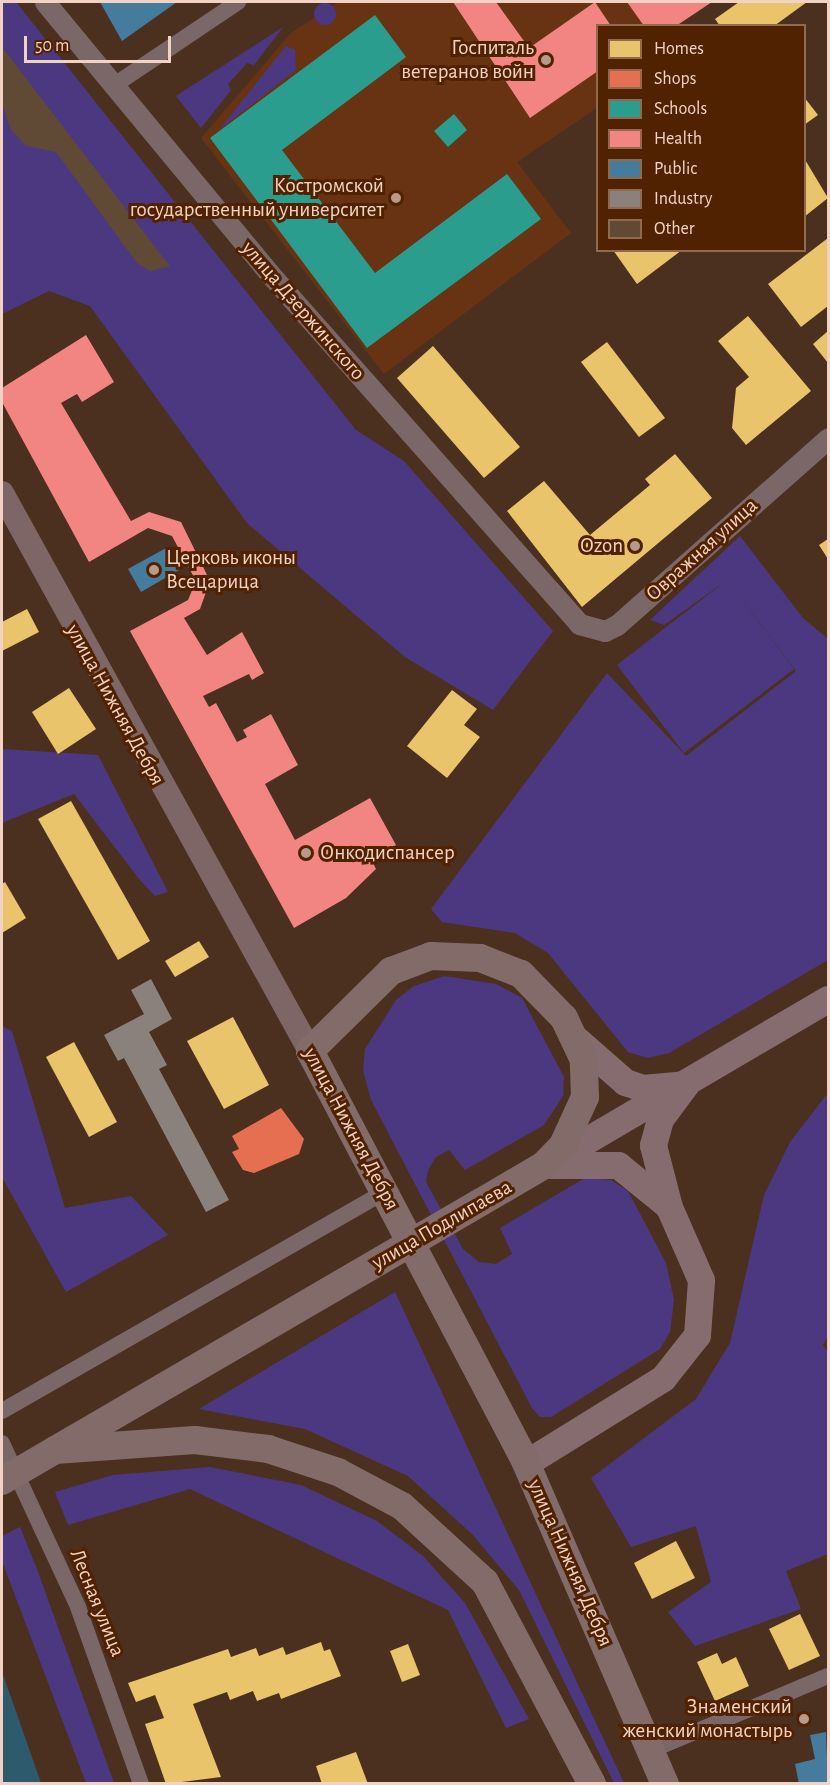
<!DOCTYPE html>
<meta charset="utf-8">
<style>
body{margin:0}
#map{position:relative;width:830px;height:1785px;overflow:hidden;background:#4b3020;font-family:"Alegreya Sans",sans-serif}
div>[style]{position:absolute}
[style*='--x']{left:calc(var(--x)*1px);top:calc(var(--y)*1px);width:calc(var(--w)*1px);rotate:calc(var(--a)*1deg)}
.built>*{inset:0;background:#673312}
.green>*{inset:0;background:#4c3880}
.round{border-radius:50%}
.water>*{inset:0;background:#2d5a6d}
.homes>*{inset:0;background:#e9c46a}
.shops>*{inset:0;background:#e76f51}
.schools>*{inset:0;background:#2a9d8f}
.health>*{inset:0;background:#f28482}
.public>*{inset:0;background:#457b9d}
.industry>*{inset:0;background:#8a817c}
.building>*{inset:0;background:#604935}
.minor>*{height:16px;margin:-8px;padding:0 8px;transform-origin:8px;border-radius:8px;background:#7b6668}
.tertiary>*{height:21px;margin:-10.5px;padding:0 10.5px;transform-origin:10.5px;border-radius:10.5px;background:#7b6668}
.secondary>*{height:24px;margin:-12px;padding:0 12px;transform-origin:12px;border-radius:12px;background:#7e6667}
.primary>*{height:27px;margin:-13.5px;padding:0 13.5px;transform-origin:13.5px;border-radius:13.5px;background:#866c6e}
.trunk>*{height:28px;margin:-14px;padding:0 14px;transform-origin:14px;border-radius:14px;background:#836b6a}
.trunk-bridge>*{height:28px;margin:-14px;padding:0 14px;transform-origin:14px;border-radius:14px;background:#836b6a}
.dots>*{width:16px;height:16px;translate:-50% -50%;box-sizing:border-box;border:3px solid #512202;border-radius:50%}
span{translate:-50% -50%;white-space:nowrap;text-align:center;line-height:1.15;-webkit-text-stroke:6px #512202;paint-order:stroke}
.poi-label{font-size:21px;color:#f2d3c3}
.right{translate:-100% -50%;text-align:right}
.left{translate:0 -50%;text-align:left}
.street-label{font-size:21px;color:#f2d3c3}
.frame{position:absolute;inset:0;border:3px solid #f2d3c3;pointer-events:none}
.legend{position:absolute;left:596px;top:24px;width:210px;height:228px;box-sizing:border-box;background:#512202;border:2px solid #91694f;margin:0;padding:8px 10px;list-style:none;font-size:18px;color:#f2d3c3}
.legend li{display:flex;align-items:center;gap:12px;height:30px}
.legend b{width:30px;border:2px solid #91694f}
.scale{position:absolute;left:24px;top:36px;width:147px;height:27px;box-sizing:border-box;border:3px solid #f2d3c3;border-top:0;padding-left:8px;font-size:18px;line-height:21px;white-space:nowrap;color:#f2d3c3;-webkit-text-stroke:4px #512202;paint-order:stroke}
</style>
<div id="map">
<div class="built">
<div style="clip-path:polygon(338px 2px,627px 2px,644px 25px,598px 26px,597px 108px,517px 162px,571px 233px,384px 374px,201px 138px,291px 33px)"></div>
</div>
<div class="green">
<div style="clip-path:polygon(2px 2px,16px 2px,356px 430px,404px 461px,553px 631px,493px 710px,405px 657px,247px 523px,90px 306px,49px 291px,2px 314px)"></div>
<div class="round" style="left:314px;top:3px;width:22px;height:22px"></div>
<div style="clip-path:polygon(283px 27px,254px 65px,247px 63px,228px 84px,231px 90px,201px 128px,176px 96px)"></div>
<div style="clip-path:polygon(286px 46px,295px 50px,296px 70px,219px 130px)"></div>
<div style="clip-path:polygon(740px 536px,803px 618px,828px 639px,828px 960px,669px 1053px,648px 1058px,628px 1052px,548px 953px,515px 933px,442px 922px,431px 909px,607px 673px,686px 756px,796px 671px,727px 580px,794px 669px,684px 753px,617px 665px,726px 581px,664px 625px,650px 620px)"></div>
<div style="clip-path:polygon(2px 749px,98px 755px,168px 892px,155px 896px,140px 880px,74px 794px,2px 823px)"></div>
<div style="clip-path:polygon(444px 976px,496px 984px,522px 998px,564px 1077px,563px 1096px,544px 1125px,465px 1170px,449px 1150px,436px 1157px,428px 1170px,426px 1182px,463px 1249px,479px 1262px,496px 1264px,512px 1254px,500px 1228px,585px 1178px,611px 1180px,628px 1191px,666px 1263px,674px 1300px,670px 1332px,660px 1349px,551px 1417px,540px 1417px,532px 1408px,371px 1100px,363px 1070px,365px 1049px,396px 1000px,414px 986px)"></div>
<div style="clip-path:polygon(2px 1026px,12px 1031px,65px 1208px,131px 1196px,168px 1235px,66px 1292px,2px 1177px)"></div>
<div style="clip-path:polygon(828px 1093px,828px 1337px,823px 1345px,828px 1352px,828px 1554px,786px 1571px,801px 1609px,695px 1646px,668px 1612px,711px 1582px,696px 1526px,631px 1547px,591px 1478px,696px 1399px,730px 1343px,764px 1195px,790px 1142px)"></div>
<div style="clip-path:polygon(395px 1292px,624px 1783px,614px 1783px,519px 1590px,472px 1534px,408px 1476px,305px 1429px,199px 1409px)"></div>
<div style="clip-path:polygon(210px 1467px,301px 1485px,377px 1521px,423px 1556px,465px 1603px,529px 1719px,506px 1728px,448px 1610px,190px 1489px,68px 1525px,55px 1492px,113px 1475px)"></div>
<div style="clip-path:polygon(20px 1527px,37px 1569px,114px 1783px,86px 1783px,2px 1561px,2px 1536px)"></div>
</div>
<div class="water">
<div style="clip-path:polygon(2px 1672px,19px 1720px,41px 1783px,2px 1783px)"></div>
</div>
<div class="homes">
<div style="clip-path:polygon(739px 2px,807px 2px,774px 26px,720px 26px,715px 19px)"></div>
<div style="clip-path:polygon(804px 97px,818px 115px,804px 125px)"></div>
<div style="clip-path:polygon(804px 158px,828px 198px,804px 217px)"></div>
<div style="clip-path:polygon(828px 238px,828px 306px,801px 327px,768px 284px)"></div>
<div style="clip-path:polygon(613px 250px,682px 250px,637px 284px)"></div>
<div style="clip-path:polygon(748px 316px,811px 391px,746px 445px,732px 428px,736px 388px,749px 377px,718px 341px)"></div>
<div style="clip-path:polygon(828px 331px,828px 363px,813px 344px)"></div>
<div style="clip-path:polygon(607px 342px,665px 418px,639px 437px,581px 362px)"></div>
<div style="clip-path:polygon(433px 346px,520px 447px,484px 478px,397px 378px)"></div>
<div style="clip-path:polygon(675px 454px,712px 498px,582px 607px,507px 511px,544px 481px,590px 535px,650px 485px,645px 479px)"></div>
<div style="clip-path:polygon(828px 539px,828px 559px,819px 545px)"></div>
<div style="clip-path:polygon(27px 609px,39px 632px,2px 651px,2px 622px)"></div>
<div style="clip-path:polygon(69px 688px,96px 729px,58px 754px,32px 712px)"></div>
<div style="clip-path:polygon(452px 690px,477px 709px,464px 725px,480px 737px,447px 778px,407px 746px)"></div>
<div style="clip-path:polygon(71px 801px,150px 941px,118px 960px,38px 819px)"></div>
<div style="clip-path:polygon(5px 882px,26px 918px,2px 933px,2px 884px)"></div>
<div style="clip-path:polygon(199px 941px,209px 957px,175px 977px,165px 961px)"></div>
<div style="clip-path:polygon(233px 1017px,269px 1085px,224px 1109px,187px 1041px)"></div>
<div style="clip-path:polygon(74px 1042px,117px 1122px,89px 1137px,46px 1057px)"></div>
<div style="clip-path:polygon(676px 1541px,695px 1578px,652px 1599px,634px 1563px)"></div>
<div style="clip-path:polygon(800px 1614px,820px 1656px,789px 1670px,769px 1629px)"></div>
<div style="clip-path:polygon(117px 1641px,120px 1648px,112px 1651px,110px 1644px)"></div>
<div style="clip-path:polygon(321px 1642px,324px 1651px,330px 1649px,341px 1676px,281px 1699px,279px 1693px,257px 1701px,253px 1691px,230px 1700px,227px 1692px,193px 1704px,221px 1777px,166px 1784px,145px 1724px,164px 1718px,155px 1695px,136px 1702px,128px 1683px,228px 1649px,231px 1657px,256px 1648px,259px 1656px,283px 1647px,286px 1655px)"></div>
<div style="clip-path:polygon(408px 1644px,420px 1675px,402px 1682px,390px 1651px)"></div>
<div style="clip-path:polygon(717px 1653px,722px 1664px,736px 1657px,749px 1686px,715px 1701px,697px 1662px)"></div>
<div style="clip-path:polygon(356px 1752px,368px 1784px,322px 1784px,316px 1766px)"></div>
</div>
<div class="shops">
<div style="clip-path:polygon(281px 1108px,304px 1139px,299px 1154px,254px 1173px,243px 1170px,232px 1152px,239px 1149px,232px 1136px)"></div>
</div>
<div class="schools">
<div style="clip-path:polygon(375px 15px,406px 57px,282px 150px,375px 273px,507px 174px,541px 219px,367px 348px,210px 138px)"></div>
<div style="clip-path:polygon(454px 114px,467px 130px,448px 147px,434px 131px)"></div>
</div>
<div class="health">
<div style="clip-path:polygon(453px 2px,496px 2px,529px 48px,595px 2px,611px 26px,598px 26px,598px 71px,530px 118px)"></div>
<div style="clip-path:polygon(627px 2px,712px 2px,676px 26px,644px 26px)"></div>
<div style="clip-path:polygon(86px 335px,114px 382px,82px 402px,77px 394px,61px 403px,131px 521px,149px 512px,181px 522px,210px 581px,200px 609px,184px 618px,207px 655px,242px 632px,264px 673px,252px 680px,249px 674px,203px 696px,209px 707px,216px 703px,237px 742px,247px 737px,243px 730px,271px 714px,298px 765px,265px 784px,295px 840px,370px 798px,396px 845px,371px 859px,376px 869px,346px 898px,294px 928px,130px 631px,188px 600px,196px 581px,172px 536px,148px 528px,89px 562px,2px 402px,2px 388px)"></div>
</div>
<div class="public">
<div style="clip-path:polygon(100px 2px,177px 2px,122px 41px)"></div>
<div style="clip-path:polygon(166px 548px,179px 570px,141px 592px,128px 569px)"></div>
<div style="clip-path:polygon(826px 1732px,828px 1784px,799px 1784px,795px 1764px,815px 1759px,810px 1735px)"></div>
</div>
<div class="industry">
<div style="clip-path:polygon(151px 979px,172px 1019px,149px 1032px,167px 1065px,159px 1069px,229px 1200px,206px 1212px,124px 1058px,118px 1061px,104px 1035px,144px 1014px,131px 990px)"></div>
</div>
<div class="building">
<div style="clip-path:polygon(2px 47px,162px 256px,170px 266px,150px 271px,137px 263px,56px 152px,26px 146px,11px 130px,3px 106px)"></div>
</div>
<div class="minor">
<div style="--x:113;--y:86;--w:151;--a:-33.9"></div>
<div style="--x:2;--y:1411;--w:440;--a:-29.8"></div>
<div style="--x:2;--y:1443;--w:181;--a:65.1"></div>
<div style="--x:78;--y:1607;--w:188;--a:70.4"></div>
<div style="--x:652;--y:1750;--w:191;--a:-22.8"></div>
</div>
<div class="tertiary">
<div style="--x:45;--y:2;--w:352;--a:50.4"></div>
<div style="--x:269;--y:273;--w:468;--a:48.5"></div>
<div style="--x:579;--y:624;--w:27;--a:15"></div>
<div style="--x:605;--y:631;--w:13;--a:-27"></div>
<div style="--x:617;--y:625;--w:282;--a:-41.5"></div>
</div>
<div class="secondary">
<div style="--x:2;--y:493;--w:637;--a:61.1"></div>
</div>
<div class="primary">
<div style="--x:577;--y:1040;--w:64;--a:41.2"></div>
<div style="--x:625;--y:1082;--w:18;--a:19"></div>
<div style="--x:642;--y:1088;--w:37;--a:-5"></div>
<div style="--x:548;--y:1163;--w:324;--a:-30.4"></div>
<div style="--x:551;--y:1165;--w:67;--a:0"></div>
<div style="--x:618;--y:1165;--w:62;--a:39.1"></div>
<div style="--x:526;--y:1463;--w:161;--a:-31.8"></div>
<div style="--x:663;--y:1378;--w:55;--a:-51.7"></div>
<div style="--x:697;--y:1335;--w:55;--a:-85.8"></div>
<div style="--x:701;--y:1280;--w:80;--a:-113.7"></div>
<div style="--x:669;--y:1207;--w:64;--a:-104.5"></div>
<div style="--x:653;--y:1145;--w:27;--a:-75"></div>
<div style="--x:660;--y:1119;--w:44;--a:-53.4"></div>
</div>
<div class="trunk">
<div style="--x:481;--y:1202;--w:73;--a:-30.4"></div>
<div style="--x:544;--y:1165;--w:28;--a:-46"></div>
<div style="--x:563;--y:1145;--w:53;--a:-65.4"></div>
<div style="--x:585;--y:1097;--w:37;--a:-92"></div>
<div style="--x:584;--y:1060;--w:47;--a:-115.5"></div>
<div style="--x:564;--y:1018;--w:62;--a:-134.3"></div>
<div style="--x:521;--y:974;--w:44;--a:-158.7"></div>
<div style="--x:480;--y:958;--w:49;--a:-177.7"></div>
<div style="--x:431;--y:956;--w:43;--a:159.4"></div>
<div style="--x:391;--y:971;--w:114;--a:135.4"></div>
<div style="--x:310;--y:1051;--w:465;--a:62.3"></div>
<div style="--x:526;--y:1463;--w:350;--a:66.6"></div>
<div style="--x:55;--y:1450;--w:140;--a:-4.1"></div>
<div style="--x:195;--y:1440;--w:74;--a:7"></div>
<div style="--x:268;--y:1449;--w:74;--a:18.2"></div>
<div style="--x:338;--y:1472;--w:72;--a:28"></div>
<div style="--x:402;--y:1506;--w:113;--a:42.5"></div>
<div style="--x:485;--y:1582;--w:229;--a:62.1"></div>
</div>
<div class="trunk-bridge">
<div style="--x:2;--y:1481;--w:554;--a:-30.22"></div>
</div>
<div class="dots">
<div style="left:546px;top:60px;background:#b89a8a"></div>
<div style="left:396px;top:198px;background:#b89a8a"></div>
<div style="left:635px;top:546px;background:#b89a8a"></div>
<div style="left:154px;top:570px;background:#b89a8a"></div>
<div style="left:306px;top:853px;background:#b89a8a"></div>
<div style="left:804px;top:1719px;background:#b89a8a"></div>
</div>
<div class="poi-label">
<span class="right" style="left:534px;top:60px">Госпиталь<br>ветеранов войн</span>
<span class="right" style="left:384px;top:198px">Костромской<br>государственный университет</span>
<span class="right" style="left:623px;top:546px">Ozon</span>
<span class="left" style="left:166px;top:570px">Церковь иконы<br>Всецарица</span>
<span class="left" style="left:320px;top:853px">Онкодиспансер</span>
<span class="right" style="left:792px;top:1719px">Знаменский<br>женский монастырь</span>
</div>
<div class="street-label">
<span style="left:303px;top:311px;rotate:49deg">улица Дзержинского</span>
<span style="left:702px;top:550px;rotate:-42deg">Овражная улица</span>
<span style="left:115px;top:705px;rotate:61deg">улица Нижняя Дебря</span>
<span style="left:351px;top:1129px;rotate:62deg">улица Нижняя Дебря</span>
<span style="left:442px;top:1225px;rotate:-30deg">улица Подлипаева</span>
<span style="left:570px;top:1563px;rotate:66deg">улица Нижняя Дебря</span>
<span style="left:97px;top:1603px;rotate:68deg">Лесная улица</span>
</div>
<div class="frame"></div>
<ul class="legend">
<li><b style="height:16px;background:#e9c46a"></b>Homes</li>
<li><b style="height:16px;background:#e76f51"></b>Shops</li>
<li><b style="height:16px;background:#2a9d8f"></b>Schools</li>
<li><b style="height:16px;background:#f28482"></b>Health</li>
<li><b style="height:16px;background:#457b9d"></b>Public</li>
<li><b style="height:16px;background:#8a817c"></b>Industry</li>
<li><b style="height:16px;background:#604935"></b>Other</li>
</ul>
<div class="scale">50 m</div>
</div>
